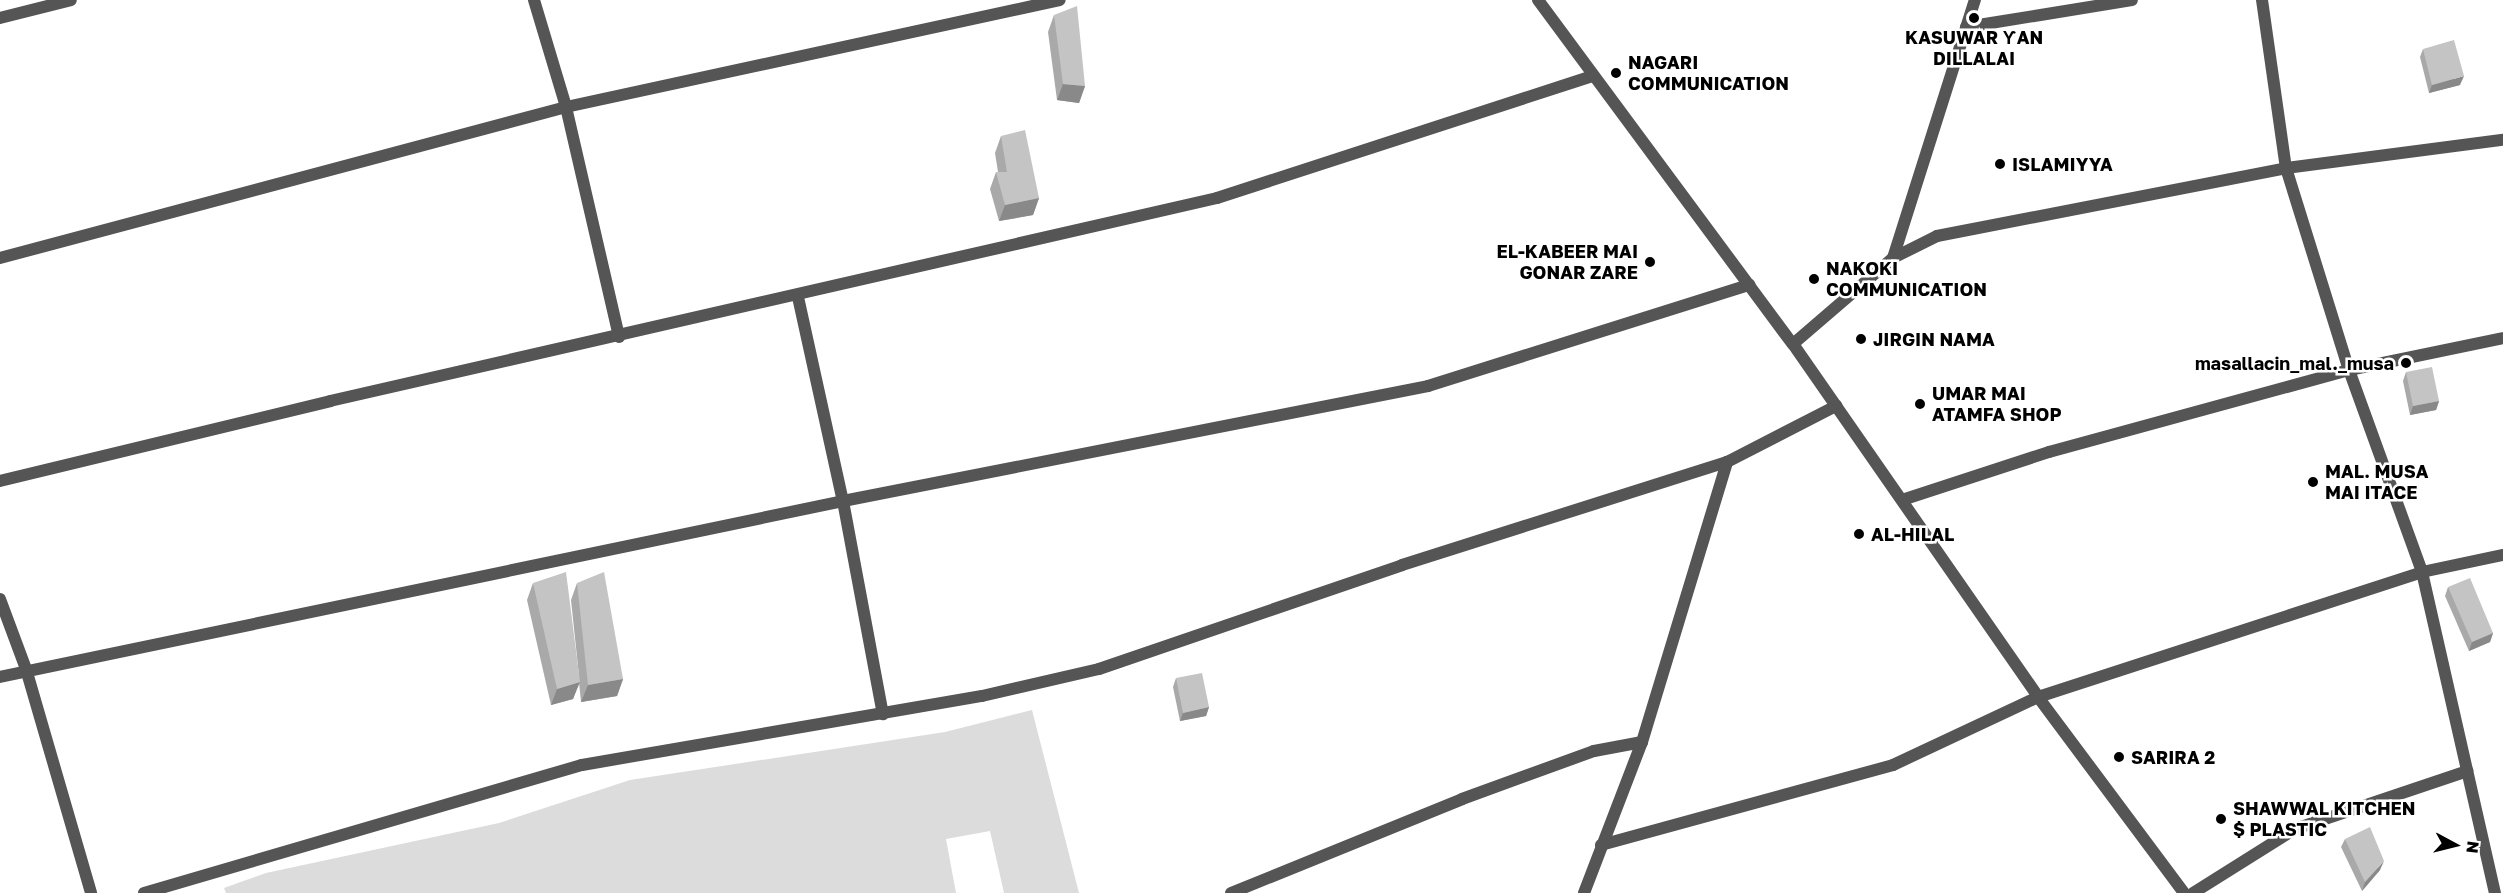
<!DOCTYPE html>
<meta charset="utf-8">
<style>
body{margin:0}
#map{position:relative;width:2503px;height:893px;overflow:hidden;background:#fff;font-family:"Golos Text",sans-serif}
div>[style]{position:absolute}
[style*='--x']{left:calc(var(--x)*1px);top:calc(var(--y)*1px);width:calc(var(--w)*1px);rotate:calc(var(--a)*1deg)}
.green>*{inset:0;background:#dcdcdc}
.minor>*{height:12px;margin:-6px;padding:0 6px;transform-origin:6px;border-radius:6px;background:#555}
.tertiary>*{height:12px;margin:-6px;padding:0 6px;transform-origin:6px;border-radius:6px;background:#555}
.wall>*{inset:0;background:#a9a9a9}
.shaded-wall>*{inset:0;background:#898989}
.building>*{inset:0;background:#c4c4c4}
.dots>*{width:16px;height:16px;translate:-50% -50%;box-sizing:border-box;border:3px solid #fff;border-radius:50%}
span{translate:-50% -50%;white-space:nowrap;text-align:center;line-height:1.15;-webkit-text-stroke:5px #fff;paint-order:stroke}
.poi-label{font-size:18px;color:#000;font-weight:700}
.left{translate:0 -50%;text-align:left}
.right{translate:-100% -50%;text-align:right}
.north{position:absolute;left:2425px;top:815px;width:60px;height:60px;-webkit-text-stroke:4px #fff;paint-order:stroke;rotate:97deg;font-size:16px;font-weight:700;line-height:24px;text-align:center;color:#000}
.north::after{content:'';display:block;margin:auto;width:21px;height:27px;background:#000;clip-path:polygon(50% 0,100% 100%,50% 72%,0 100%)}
</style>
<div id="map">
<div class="green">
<div style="clip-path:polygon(1032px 710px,1079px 893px,1004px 893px,990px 831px,946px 839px,956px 893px,226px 893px,224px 888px,266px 873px,499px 823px,630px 780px,945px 732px)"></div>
</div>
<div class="minor">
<div style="--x:534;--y:0;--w:112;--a:73.3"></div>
<div style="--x:566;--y:107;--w:236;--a:77"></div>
<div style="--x:2262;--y:0;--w:170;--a:81.9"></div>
<div style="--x:2286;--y:168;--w:212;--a:72.7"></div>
<div style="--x:2349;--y:370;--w:215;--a:70.1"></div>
<div style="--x:2422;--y:572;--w:329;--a:77.2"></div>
<div style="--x:0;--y:18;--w:73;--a:-14.2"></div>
<div style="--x:1966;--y:27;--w:168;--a:-9.2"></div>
<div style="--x:0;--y:258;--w:586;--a:-14.94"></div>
<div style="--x:566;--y:107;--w:505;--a:-12.22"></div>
<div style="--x:1893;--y:258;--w:271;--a:-72.4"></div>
<div style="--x:798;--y:297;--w:209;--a:77.6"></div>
<div style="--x:843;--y:501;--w:217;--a:79.4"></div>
<div style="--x:1793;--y:344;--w:132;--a:-40.7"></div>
<div style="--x:1893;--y:258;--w:49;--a:-26.6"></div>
<div style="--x:1937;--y:236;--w:356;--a:-11"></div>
<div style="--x:2286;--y:168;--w:219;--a:-7.4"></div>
<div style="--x:0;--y:481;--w:340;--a:-13.6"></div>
<div style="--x:330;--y:401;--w:910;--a:-12.89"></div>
<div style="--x:1217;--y:198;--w:394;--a:-18"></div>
<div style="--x:1902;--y:500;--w:155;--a:-18.1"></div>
<div style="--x:2049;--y:452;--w:311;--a:-15.3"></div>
<div style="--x:2349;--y:370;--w:157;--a:-11.7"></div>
<div style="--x:0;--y:599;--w:75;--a:69.6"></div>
<div style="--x:26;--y:669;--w:233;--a:73.8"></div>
<div style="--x:0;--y:677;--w:861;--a:-11.79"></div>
<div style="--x:843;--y:501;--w:596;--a:-11.12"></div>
<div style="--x:1428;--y:386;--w:337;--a:-17.5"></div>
<div style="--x:1601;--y:845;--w:303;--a:-15.3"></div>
<div style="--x:1893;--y:765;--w:160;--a:-25.1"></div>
<div style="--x:2038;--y:697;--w:404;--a:-18"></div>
<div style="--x:2422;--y:572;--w:83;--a:-11.9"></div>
<div style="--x:144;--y:893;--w:456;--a:-16.3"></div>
<div style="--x:582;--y:765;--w:406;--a:-9.8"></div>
<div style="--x:982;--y:696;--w:120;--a:-13"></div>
<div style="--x:1099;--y:669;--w:320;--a:-18.9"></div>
<div style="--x:1402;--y:565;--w:341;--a:-17.6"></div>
<div style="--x:1727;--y:462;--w:123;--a:-27.2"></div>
<div style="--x:1231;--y:893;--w:249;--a:-22.1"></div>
<div style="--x:1462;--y:799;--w:140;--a:-20"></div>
<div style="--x:1594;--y:751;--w:49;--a:-10.6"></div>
<div style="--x:1584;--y:893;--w:162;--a:-69"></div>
<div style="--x:1642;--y:742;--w:293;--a:-73.1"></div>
<div style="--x:2193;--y:893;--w:120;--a:-32.1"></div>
<div style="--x:2295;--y:829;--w:182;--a:-18.6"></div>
</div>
<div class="tertiary">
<div style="--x:1538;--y:0;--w:428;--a:53.5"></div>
<div style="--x:1793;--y:344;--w:430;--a:55.2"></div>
<div style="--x:2038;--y:697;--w:244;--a:53.3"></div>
</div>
<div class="wall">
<div style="clip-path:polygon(1054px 15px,1085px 86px,1079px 103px,1057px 100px,1048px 32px)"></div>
<div style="clip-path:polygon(2423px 49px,2460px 85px,2429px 93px,2420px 57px)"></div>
<div style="clip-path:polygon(1001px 136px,1039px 198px,1033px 215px,999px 221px,990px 189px,996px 172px,998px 172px,995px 153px)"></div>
<div style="clip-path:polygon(2406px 372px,2439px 401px,2436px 410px,2410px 415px,2403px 381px)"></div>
<div style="clip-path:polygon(533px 583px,579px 676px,571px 600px,577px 583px,623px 679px,617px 696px,581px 702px,579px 682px,573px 699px,551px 705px,527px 600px)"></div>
<div style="clip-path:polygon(2448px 587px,2493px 633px,2490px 642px,2469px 651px,2445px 596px)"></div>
<div style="clip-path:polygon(1176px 678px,1209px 707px,1206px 716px,1180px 721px,1173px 687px)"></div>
<div style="clip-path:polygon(2345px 839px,2380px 870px,2362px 891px,2341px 847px)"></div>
</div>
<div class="shaded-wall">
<div style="clip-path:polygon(2464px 76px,2460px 85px,2429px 93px,2432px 85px)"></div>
<div style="clip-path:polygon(1063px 84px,1085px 86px,1079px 103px,1057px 100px)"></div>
<div style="clip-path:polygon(1039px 198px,1033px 215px,999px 221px,1005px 205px)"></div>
<div style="clip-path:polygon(2439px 401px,2436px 410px,2410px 415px,2413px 406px)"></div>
<div style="clip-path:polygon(2493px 633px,2490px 642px,2469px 651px,2472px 642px)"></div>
<div style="clip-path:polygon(623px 679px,617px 696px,581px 702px,588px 685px)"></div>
<div style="clip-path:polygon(580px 682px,573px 699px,551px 705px,557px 689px)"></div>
<div style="clip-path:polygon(1209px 707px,1206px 716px,1180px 721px,1183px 713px)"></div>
<div style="clip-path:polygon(2384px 861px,2380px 870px,2362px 891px,2365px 882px)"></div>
</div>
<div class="building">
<div style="clip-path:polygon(1077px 6px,1085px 86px,1063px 84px,1054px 15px)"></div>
<div style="clip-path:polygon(2454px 40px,2464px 76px,2432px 85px,2423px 49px)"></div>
<div style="clip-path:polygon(1025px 130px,1039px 198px,1005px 205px,996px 172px,1007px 172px,1001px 136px)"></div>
<div style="clip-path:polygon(2432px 367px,2439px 401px,2413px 406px,2406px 372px)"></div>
<div style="clip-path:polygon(566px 572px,580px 682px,557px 689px,533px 583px)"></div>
<div style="clip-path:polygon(604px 572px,623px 679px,588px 685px,577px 583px)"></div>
<div style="clip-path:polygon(2470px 578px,2493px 633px,2472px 642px,2448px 587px)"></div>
<div style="clip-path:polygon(1202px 673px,1209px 707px,1183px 713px,1176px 678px)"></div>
<div style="clip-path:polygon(2370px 827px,2384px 861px,2365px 882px,2345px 839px)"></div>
</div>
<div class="dots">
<div style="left:1974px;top:18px;background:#000"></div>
<div style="left:1616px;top:73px;background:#000"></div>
<div style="left:2000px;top:164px;background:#000"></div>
<div style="left:1650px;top:262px;background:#000"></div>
<div style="left:1814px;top:279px;background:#000"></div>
<div style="left:1861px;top:339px;background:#000"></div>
<div style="left:2406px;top:363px;background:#000"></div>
<div style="left:1920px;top:404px;background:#000"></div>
<div style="left:2313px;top:482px;background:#000"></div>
<div style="left:1859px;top:534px;background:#000"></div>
<div style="left:2119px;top:757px;background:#000"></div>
<div style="left:2221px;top:819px;background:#000"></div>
</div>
<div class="poi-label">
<span style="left:1974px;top:48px">KASUWAR ƳAN<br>DILLALAI</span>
<span class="left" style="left:1628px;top:73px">NAGARI<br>COMMUNICATION</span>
<span class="left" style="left:2012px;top:164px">ISLAMIYYA</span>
<span class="right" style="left:1638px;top:262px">EL-KABEER MAI<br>GONAR ZARE</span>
<span class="left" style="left:1826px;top:279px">NAKOKI<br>COMMUNICATION</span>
<span class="left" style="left:1873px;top:339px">JIRGIN NAMA</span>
<span class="right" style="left:2394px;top:363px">masallacin_mal._musa</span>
<span class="left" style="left:1932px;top:404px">UMAR MAI<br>ATAMFA SHOP</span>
<span class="left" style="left:2325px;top:482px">MAL. MUSA<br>MAI ITACE</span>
<span class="left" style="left:1871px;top:534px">AL-HILAL</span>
<span class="left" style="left:2131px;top:757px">SARIRA 2</span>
<span class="left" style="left:2233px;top:819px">SHAWWAL KITCHEN<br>$ PLASTIC</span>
</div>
<div class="north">N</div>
</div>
